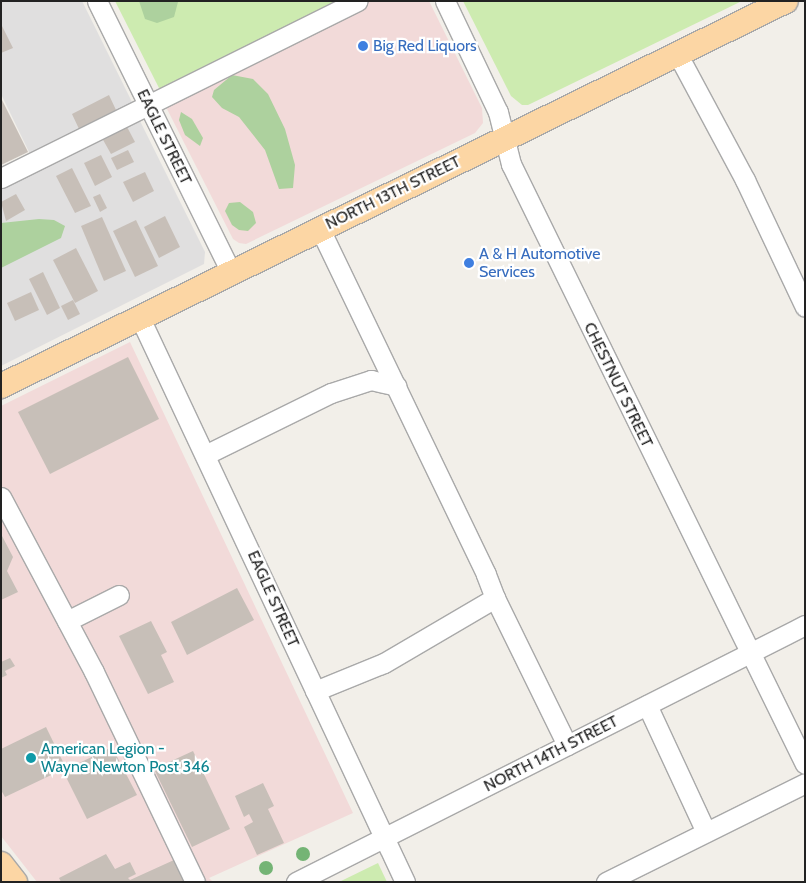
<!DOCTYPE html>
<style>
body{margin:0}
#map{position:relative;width:806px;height:883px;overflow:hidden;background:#f2efe9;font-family:Cabin,sans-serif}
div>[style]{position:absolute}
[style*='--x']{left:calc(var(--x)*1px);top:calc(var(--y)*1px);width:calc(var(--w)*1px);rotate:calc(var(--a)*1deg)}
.residential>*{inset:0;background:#e0dfdf}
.commercial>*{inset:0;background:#f2dad9}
.grass>*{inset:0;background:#cdebb0}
.forest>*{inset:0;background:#add19e}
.building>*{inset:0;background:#c7bfb8}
.roads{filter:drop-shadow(1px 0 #a9a9a9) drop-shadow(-1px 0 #a9a9a9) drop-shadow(0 1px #a9a9a9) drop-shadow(0 -1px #a9a9a9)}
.minor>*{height:19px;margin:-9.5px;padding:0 9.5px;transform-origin:9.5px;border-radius:9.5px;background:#fff}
.major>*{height:24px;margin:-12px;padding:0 12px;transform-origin:12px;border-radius:12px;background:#fcd6a4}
.trees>*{width:14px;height:14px;margin:-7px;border-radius:50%;background:#74b475}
.dots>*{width:14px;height:14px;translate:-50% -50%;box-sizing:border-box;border:2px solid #fff;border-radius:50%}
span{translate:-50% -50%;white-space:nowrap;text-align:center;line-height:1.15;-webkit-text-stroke:4.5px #fff;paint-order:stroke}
.shop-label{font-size:16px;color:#366cbe}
.left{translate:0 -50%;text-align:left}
.street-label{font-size:16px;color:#222}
.culture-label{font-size:16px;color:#0d838f}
.frame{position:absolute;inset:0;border:2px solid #222;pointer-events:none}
</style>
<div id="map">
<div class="residential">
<div style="clip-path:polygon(1px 1px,82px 1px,133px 104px,31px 156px,1px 94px)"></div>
<div style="clip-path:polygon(139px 119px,205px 252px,204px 264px,1px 366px,1px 183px)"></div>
</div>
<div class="commercial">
<div style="clip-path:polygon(367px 1px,429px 1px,482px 108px,483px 123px,475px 133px,246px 244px,239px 243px,233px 239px,166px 107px,168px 100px)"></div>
<div style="clip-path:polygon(130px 342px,353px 813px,209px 878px,213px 882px,37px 882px,1px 836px,1px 406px)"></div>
</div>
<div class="grass">
<div style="clip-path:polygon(115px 1px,347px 1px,165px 89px,159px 88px)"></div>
<div style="clip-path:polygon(463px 1px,742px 1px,528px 105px,522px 105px,511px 96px)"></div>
<div style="clip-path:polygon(378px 863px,387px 882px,339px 882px)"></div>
</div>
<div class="forest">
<div style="clip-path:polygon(139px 1px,178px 1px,178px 2px,174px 17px,157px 23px,145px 19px)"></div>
<div style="clip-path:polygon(232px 75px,253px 79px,268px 94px,285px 129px,295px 165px,293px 188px,279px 189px,265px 150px,239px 117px,222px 108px,212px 97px,214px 90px)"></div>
<div style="clip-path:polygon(181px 112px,192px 119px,203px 138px,200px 146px,185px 135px,179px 120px)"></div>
<div style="clip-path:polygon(240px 202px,253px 212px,256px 223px,248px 231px,239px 230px,232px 225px,225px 211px,229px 203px)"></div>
<div style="clip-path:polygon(39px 219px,54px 220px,65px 226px,61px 238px,1px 268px,1px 223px)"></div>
</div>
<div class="building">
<div style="clip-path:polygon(1px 24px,13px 48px,1px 53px)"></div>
<div style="clip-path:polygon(109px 95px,116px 110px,79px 129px,72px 114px)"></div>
<div style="clip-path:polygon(1px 98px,28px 152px,1px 165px)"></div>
<div style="clip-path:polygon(126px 125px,135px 142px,111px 154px,102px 138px)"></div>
<div style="clip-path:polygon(128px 150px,134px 162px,117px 170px,111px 158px)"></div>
<div style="clip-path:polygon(101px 155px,112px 177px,95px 186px,84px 163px)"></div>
<div style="clip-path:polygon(72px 168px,91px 206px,75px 213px,56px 176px)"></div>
<div style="clip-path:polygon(145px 172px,154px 191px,133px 202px,123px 182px)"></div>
<div style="clip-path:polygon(16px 194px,25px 210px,6px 221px,1px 202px)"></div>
<div style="clip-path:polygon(100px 194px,107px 208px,100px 212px,93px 197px)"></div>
<div style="clip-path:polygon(165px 216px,180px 247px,159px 258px,144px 227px)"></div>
<div style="clip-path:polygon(102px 217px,126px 271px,104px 281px,81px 226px)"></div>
<div style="clip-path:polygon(136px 220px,158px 266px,135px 277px,113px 231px)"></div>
<div style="clip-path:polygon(76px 248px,98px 291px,75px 303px,53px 260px)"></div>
<div style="clip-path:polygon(43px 272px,60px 308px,47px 315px,29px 279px)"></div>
<div style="clip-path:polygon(31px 292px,39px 310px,15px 321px,7px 303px)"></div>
<div style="clip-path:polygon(73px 300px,80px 314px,68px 320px,61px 306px)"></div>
<div style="clip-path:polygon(128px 357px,159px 419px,50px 474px,18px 412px)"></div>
<div style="clip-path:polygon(1px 534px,13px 557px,7px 571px,18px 592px,1px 600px)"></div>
<div style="clip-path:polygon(237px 588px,254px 620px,187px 655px,171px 622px)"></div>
<div style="clip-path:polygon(151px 621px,167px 652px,161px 655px,174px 682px,148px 694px,119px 636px)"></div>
<div style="clip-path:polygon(10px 658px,15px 666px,5px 671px,7px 675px,1px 678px,1px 662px)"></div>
<div style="clip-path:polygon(46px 727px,66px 768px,5px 797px,1px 790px,1px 749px)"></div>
<div style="clip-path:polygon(112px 747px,137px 795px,87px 819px,63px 771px)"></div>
<div style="clip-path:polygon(193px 751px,230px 829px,192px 847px,154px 769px)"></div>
<div style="clip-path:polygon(263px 783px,274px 806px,268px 809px,284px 843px,257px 855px,244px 827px,253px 822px,249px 814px,244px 817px,235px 796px)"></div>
<div style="clip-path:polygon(106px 854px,115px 869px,130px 862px,136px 874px,128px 878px,130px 880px,174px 860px,185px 882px,61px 882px,59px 878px)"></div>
</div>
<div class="roads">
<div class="minor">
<div style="--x:97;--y:1;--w:302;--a:63.7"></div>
<div style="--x:445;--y:1;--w:123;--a:64.5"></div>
<div style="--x:498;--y:112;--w:54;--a:76"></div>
<div style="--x:511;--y:164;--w:668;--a:63.9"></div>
<div style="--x:678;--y:55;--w:142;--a:61.8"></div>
<div style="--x:745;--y:180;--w:140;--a:64.7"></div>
<div style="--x:1;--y:178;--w:398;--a:-26.4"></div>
<div style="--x:140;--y:318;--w:623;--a:64.83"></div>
<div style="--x:207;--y:454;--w:138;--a:-26.2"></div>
<div style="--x:331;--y:393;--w:42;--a:-18"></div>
<div style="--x:371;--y:380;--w:26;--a:13"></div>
<div style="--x:1;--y:497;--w:198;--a:62"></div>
<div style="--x:94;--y:672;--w:233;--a:64.3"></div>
<div style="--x:495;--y:598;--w:164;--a:63.9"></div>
<div style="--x:67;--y:621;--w:58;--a:-26.6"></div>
<div style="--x:315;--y:691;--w:74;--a:-22.1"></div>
<div style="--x:384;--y:663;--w:129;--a:-30.4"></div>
<div style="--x:495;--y:598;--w:26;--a:-111"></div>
<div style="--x:486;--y:574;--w:383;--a:-115.7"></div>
<div style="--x:647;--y:705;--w:140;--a:65.1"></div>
<div style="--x:296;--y:882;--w:570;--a:-26.79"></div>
<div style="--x:606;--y:882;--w:222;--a:-26.4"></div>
</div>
<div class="major">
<div style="--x:1;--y:386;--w:874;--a:-26.13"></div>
<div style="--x:1;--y:864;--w:23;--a:52"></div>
</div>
</div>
<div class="trees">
<div style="left:303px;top:854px"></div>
<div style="left:266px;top:868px"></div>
</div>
<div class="dots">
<div style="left:363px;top:46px;background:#3f7fe0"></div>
<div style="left:469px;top:263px;background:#3f7fe0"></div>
<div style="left:31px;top:758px;background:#0f9aa8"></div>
</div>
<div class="shop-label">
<span class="left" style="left:373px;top:46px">Big Red Liquors</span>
<span class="left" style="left:479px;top:263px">A &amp; H Automotive<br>Services</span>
</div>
<div class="street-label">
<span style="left:164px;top:137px;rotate:64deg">EAGLE STREET</span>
<span style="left:393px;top:193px;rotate:-26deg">NORTH 13TH STREET</span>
<span style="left:618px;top:385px;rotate:64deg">CHESTNUT STREET</span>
<span style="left:273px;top:599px;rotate:66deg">EAGLE STREET</span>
<span style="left:551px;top:754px;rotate:-27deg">NORTH 14TH STREET</span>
</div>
<div class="culture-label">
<span class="left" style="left:41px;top:758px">American Legion -<br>Wayne Newton Post 346</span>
</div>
<div class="frame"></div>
</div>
